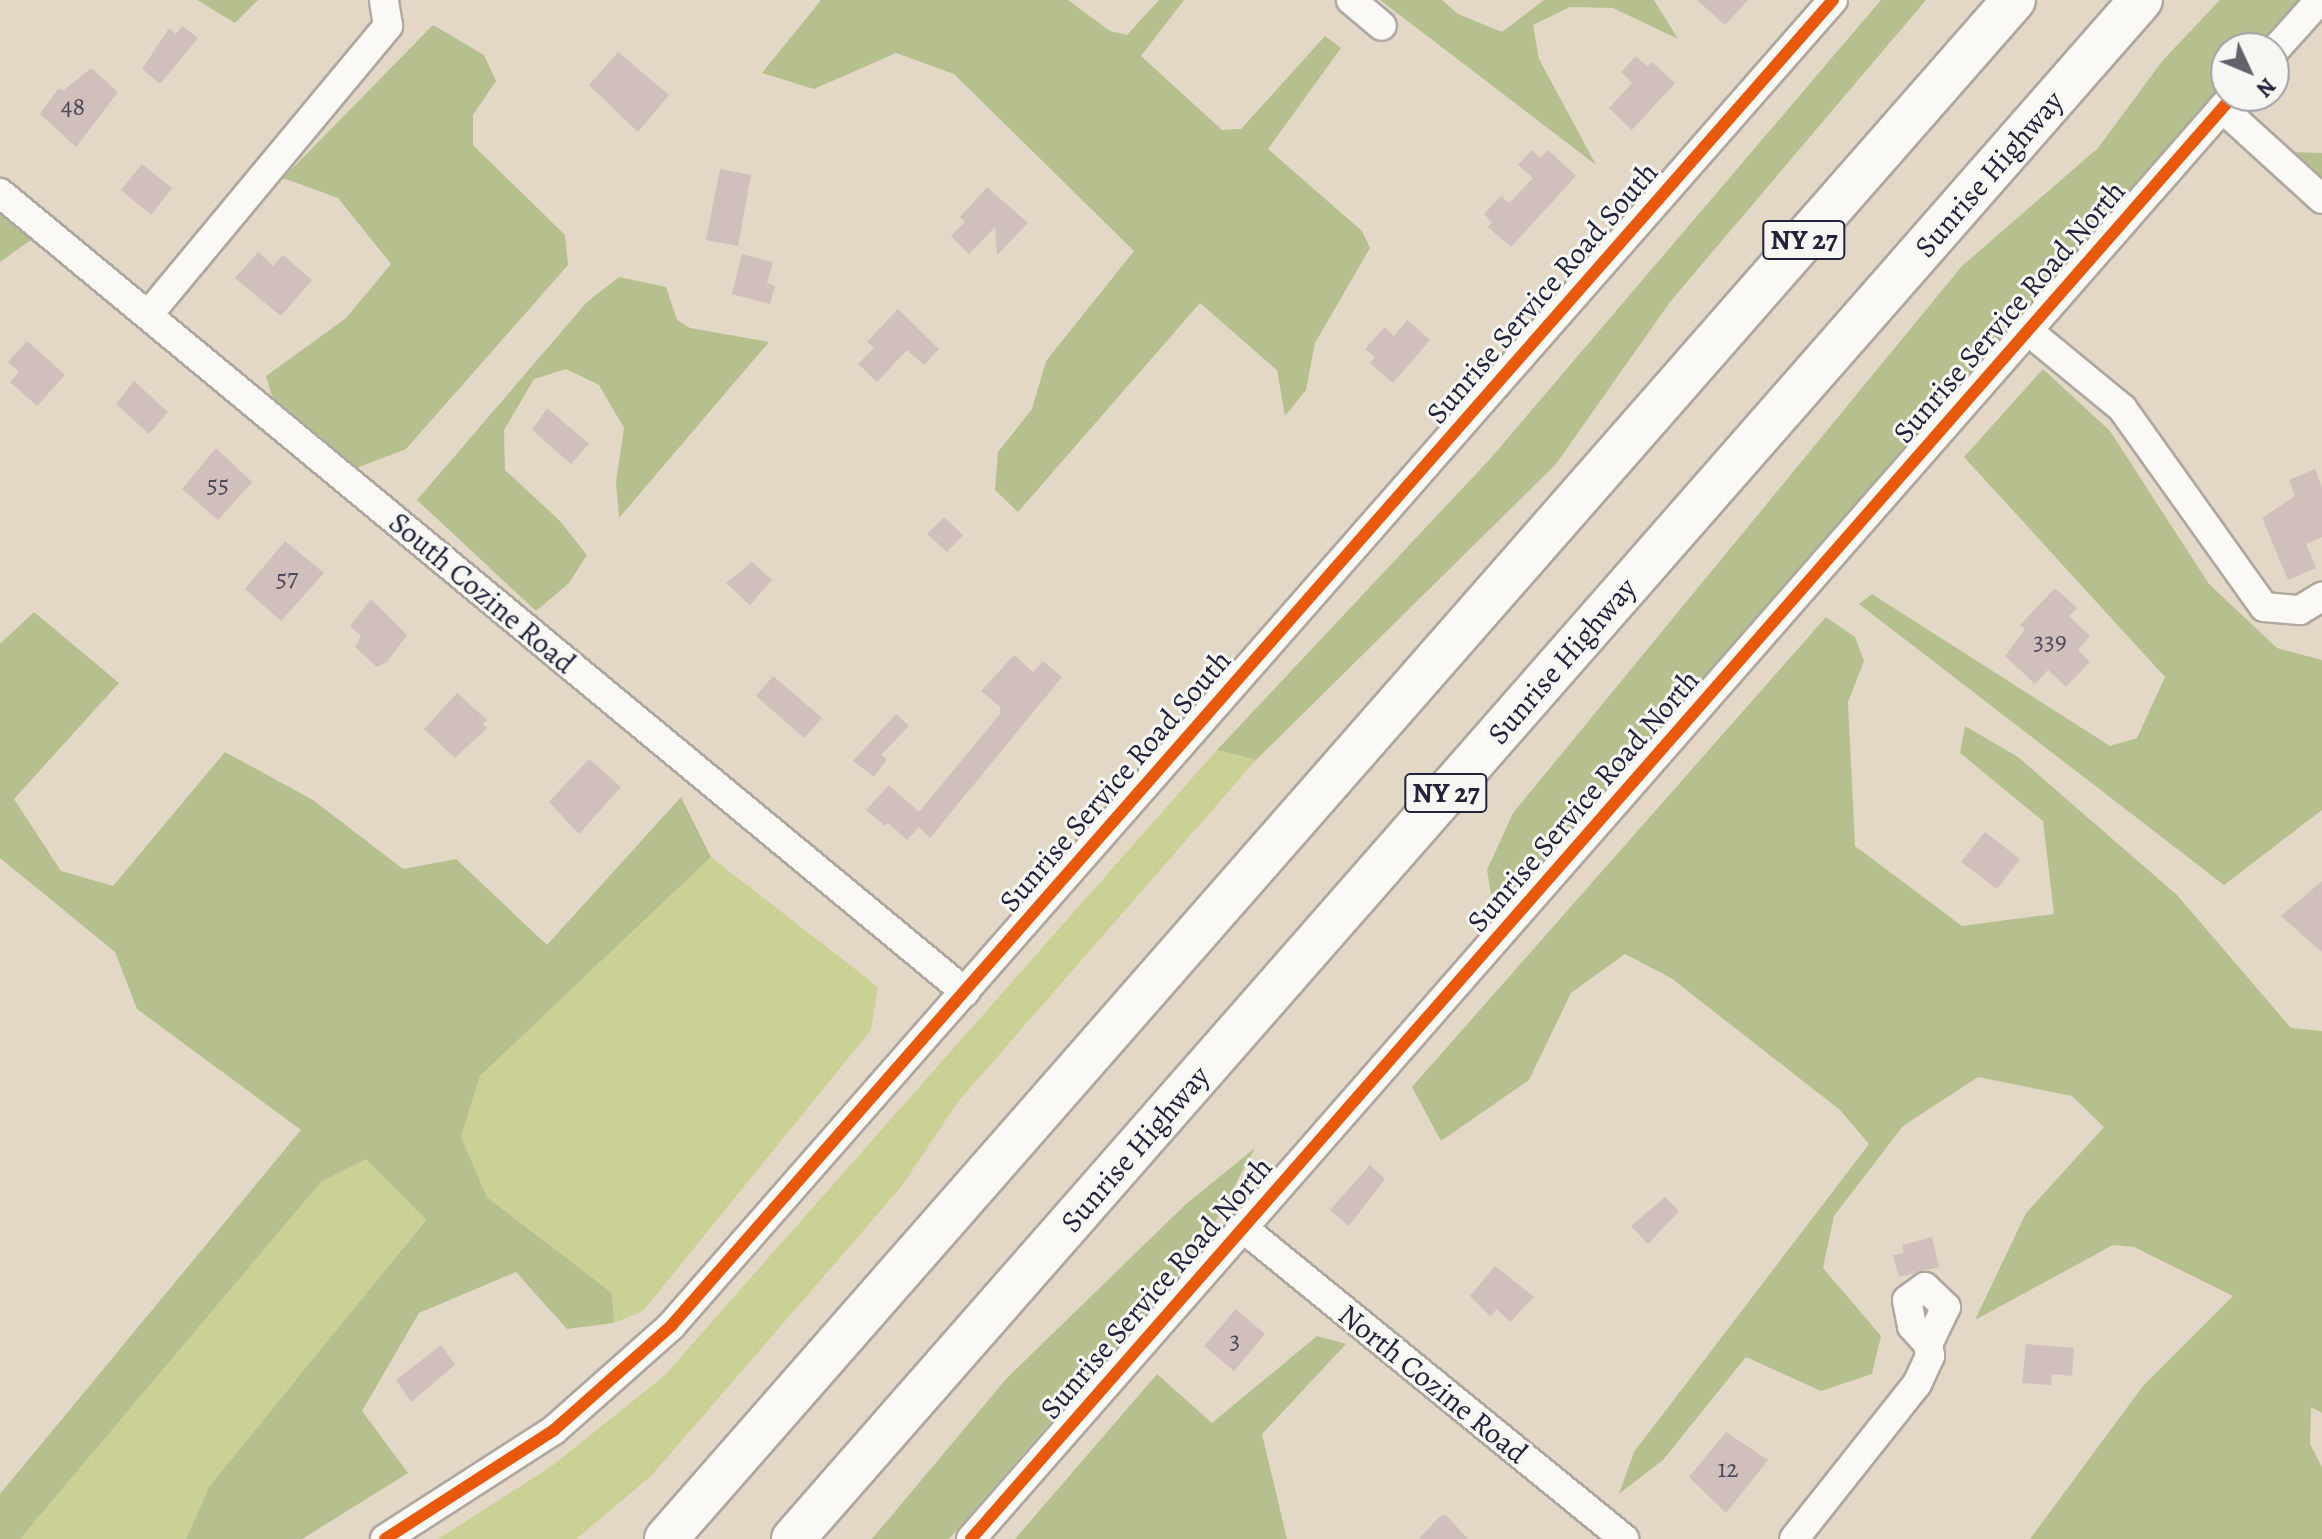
<!DOCTYPE html>
<style>
body{margin:0}
#map{position:relative;width:2322px;height:1539px;overflow:hidden;background:#e3d8c6;font-family:Alegreya,serif}
div>[style]{position:absolute}
[style*='--x']{left:calc(var(--x)*1px);top:calc(var(--y)*1px);width:calc(var(--w)*1px);rotate:calc(var(--a)*1deg)}
.green>*{inset:0;background:#cbd094}
.forest>*{inset:0;background:#b6c08e}
.building>*{inset:0;background:#d0bfbb}
.roads{filter:drop-shadow(2px 0 #aea89f) drop-shadow(-2px 0 #aea89f) drop-shadow(0 2px #aea89f) drop-shadow(0 -2px #aea89f)}
.minor>*{height:28px;margin:-14px;padding:0 14px;transform-origin:14px;border-radius:14px;background:#fbf9f6}
.highway>*{height:42px;margin:-21px;padding:0 21px;transform-origin:21px;border-radius:21px;background:#fbf9f6}
.cycleway>*{height:12px;margin:-6px;padding:0 6px;transform-origin:6px;border-radius:6px;background:#e8590c}
span{translate:-50% -50%;white-space:nowrap;text-align:center;line-height:1.15;-webkit-text-stroke:6px #f6f6f2;paint-order:stroke}
.number-label{font-size:26px;color:#4e495b}
.number-label span{-webkit-text-stroke-width:0}
.shield-label span{padding:2px 6px;background:#f6f6f2;border:2px solid;border-radius:6px;-webkit-text-stroke-width:0}
.shield-label{font-size:28px;color:#22223b;font-weight:700}
.street-label{font-size:30px;color:#22223b}
.north{position:absolute;left:2210px;top:32px;width:80px;height:80px;box-sizing:border-box;background:#f6f6f2;border:2px solid #a1a1a9;border-radius:50%;rotate:134deg;font-size:22px;font-weight:700;line-height:32px;text-align:center;color:#22223b}
.north::after{content:'';display:block;margin:auto;width:28px;height:36px;background:#66626c;clip-path:polygon(50% 0,100% 100%,50% 72%,0 100%)}
</style>
<div id="map">
<div class="green">
<div style="clip-path:polygon(1217px 750px,1256px 760px,957px 1103px,901px 1187px,651px 1476px,576px 1539px,438px 1539px,552px 1466px,664px 1376px)"></div>
<div style="clip-path:polygon(711px 857px,878px 987px,871px 1030px,643px 1311px,614px 1323px,612px 1293px,487px 1197px,461px 1137px,480px 1076px)"></div>
<div style="clip-path:polygon(366px 1159px,426px 1219px,205px 1496px,186px 1539px,20px 1539px,321px 1182px)"></div>
</div>
<div class="forest">
<div style="clip-path:polygon(197px 0,258px 0,235px 23px)"></div>
<div style="clip-path:polygon(821px 0,1068px 0,1110px 31px,1127px 35px,1159px 0,1184px 0,1141px 56px,1222px 130px,1241px 129px,1325px 36px,1341px 48px,1268px 149px,1362px 231px,1370px 248px,1315px 343px,1306px 390px,1285px 416px,1277px 370px,1200px 303px,1018px 512px,995px 490px,998px 452px,1032px 409px,1046px 361px,1134px 251px,954px 74px,896px 53px,814px 89px,762px 73px)"></div>
<div style="clip-path:polygon(1380px 0,1442px 0,1458px 14px,1502px 32px,1544px 0,1654px 0,1678px 39px,1613px 8px,1570px 7px,1533px 25px,1539px 59px,1596px 165px)"></div>
<div style="clip-path:polygon(1881px 0,1926px 0,1670px 302px,1556px 464px,1256px 760px,1217px 750px,1490px 459px)"></div>
<div style="clip-path:polygon(2220px 0,2301px 0,2259px 48px,2226px 48px,2226px 86px,1495px 920px,1487px 870px,1513px 813px,1962px 266px,2098px 148px,2163px 60px)"></div>
<div style="clip-path:polygon(433px 25px,484px 55px,496px 81px,473px 115px,473px 145px,565px 235px,568px 265px,406px 449px,354px 469px,273px 399px,266px 376px,346px 318px,391px 264px,338px 198px,283px 178px)"></div>
<div style="clip-path:polygon(2293px 152px,2322px 153px,2322px 187px,2297px 167px)"></div>
<div style="clip-path:polygon(0 212px,31px 240px,0 262px)"></div>
<div style="clip-path:polygon(619px 277px,666px 287px,677px 320px,690px 328px,769px 342px,619px 518px,616px 482px,624px 428px,599px 385px,566px 369px,534px 379px,504px 430px,505px 470px,560px 521px,587px 555px,569px 583px,536px 611px,417px 500px,587px 302px)"></div>
<div style="clip-path:polygon(2043px 369px,2110px 431px,2209px 584px,2277px 648px,2322px 660px,2322px 810px,2224px 885px,1859px 604px,1872px 594px,2110px 746px,2137px 738px,2165px 677px,1964px 457px)"></div>
<div style="clip-path:polygon(34px 612px,119px 683px,14px 799px,61px 871px,113px 886px,225px 752px,313px 800px,403px 869px,456px 859px,547px 945px,681px 797px,711px 857px,480px 1076px,461px 1137px,487px 1197px,612px 1293px,614px 1323px,567px 1329px,516px 1272px,419px 1313px,362px 1411px,408px 1473px,302px 1539px,186px 1539px,209px 1487px,426px 1220px,366px 1159px,321px 1182px,20px 1539px,0 1539px,0 1494px,301px 1130px,137px 1009px,115px 952px,0 858px,0 644px)"></div>
<div style="clip-path:polygon(1826px 617px,1855px 637px,1864px 661px,1848px 702px,1855px 846px,1962px 926px,2054px 914px,2043px 821px,1960px 753px,1965px 726px,2018px 757px,2177px 895px,2291px 1028px,2322px 1031px,2322px 1413px,2311px 1407px,2310px 1444px,2322px 1467px,2322px 1539px,2030px 1539px,2143px 1386px,2233px 1296px,2134px 1247px,2113px 1245px,1975px 1320px,2026px 1213px,2104px 1127px,2072px 1096px,1978px 1077px,1903px 1126px,1834px 1216px,1823px 1268px,1881px 1336px,1872px 1374px,1821px 1391px,1746px 1357px,1663px 1460px,1619px 1494px,1634px 1452px,1869px 1144px,1840px 1110px,1671px 978px,1625px 954px,1571px 993px,1529px 1080px,1441px 1141px,1412px 1087px)"></div>
<div style="clip-path:polygon(1255px 1148px,1200px 1250px,949px 1539px,872px 1539px,1006px 1379px,1186px 1204px)"></div>
<div style="clip-path:polygon(1317px 1336px,1346px 1344px,1262px 1434px,1287px 1539px,1015px 1539px,1157px 1374px,1212px 1423px)"></div>
</div>
<div class="building">
<div style="clip-path:polygon(1697px 0,1748px 0,1725px 25px)"></div>
<div style="clip-path:polygon(182px 26px,198px 38px,160px 84px,142px 69px,169px 28px,176px 34px)"></div>
<div style="clip-path:polygon(618px 52px,669px 95px,638px 132px,589px 85px)"></div>
<div style="clip-path:polygon(1636px 56px,1647px 66px,1652px 62px,1675px 83px,1632px 130px,1609px 108px,1632px 83px,1621px 72px)"></div>
<div style="clip-path:polygon(91px 68px,118px 92px,76px 147px,40px 114px,58px 89px,64px 90px)"></div>
<div style="clip-path:polygon(1532px 150px,1540px 158px,1548px 150px,1576px 176px,1511px 247px,1488px 227px,1492px 222px,1484px 214px,1501px 196px,1509px 203px,1533px 178px,1518px 165px)"></div>
<div style="clip-path:polygon(142px 164px,172px 188px,151px 215px,121px 190px)"></div>
<div style="clip-path:polygon(720px 169px,751px 175px,738px 246px,706px 240px)"></div>
<div style="clip-path:polygon(987px 187px,1028px 223px,997px 255px,995px 227px,969px 254px,951px 236px,965px 222px,960px 217px)"></div>
<div style="clip-path:polygon(258px 252px,273px 266px,283px 255px,312px 280px,281px 316px,235px 278px)"></div>
<div style="clip-path:polygon(742px 254px,773px 262px,767px 283px,775px 286px,770px 304px,732px 294px)"></div>
<div style="clip-path:polygon(898px 309px,939px 349px,924px 365px,907px 350px,877px 382px,858px 364px,874px 348px,867px 342px)"></div>
<div style="clip-path:polygon(1407px 320px,1430px 340px,1393px 383px,1370px 363px,1375px 357px,1365px 349px,1385px 327px,1394px 336px)"></div>
<div style="clip-path:polygon(27px 341px,65px 375px,37px 406px,10px 382px,19px 372px,8px 362px)"></div>
<div style="clip-path:polygon(134px 381px,168px 412px,149px 434px,116px 404px)"></div>
<div style="clip-path:polygon(547px 408px,589px 444px,571px 464px,532px 430px)"></div>
<div style="clip-path:polygon(216px 448px,252px 482px,218px 520px,182px 489px)"></div>
<div style="clip-path:polygon(2315px 469px,2322px 487px,2322px 537px,2306px 544px,2316px 568px,2288px 580px,2262px 518px,2295px 496px,2289px 480px)"></div>
<div style="clip-path:polygon(944px 517px,963px 535px,947px 552px,927px 534px)"></div>
<div style="clip-path:polygon(285px 541px,324px 573px,281px 621px,245px 589px)"></div>
<div style="clip-path:polygon(752px 562px,772px 580px,750px 605px,726px 583px)"></div>
<div style="clip-path:polygon(2055px 588px,2077px 608px,2069px 616px,2090px 636px,2078px 650px,2090px 662px,2066px 687px,2048px 670px,2035px 684px,2005px 656px,2025px 629px,2020px 625px)"></div>
<div style="clip-path:polygon(371px 599px,407px 635px,387px 662px,377px 667px,355px 647px,361px 636px,350px 626px)"></div>
<div style="clip-path:polygon(1014px 655px,1033px 672px,1043px 661px,1062px 677px,930px 838px,919px 827px,907px 840px,888px 823px,885px 826px,866px 810px,889px 785px,919px 812px,1000px 714px,1000px 707px,981px 691px)"></div>
<div style="clip-path:polygon(773px 676px,822px 718px,804px 738px,756px 696px)"></div>
<div style="clip-path:polygon(457px 693px,487px 720px,483px 724px,487px 728px,455px 758px,424px 729px)"></div>
<div style="clip-path:polygon(896px 714px,909px 726px,881px 755px,887px 759px,874px 777px,853px 761px)"></div>
<div style="clip-path:polygon(589px 759px,621px 787px,579px 834px,549px 802px)"></div>
<div style="clip-path:polygon(1985px 832px,2020px 859px,1997px 889px,1961px 862px)"></div>
<div style="clip-path:polygon(2322px 881px,2322px 952px,2281px 916px)"></div>
<div style="clip-path:polygon(1370px 1165px,1385px 1179px,1349px 1226px,1330px 1210px)"></div>
<div style="clip-path:polygon(1665px 1197px,1679px 1211px,1648px 1244px,1631px 1226px)"></div>
<div style="clip-path:polygon(1932px 1237px,1939px 1267px,1899px 1277px,1893px 1255px,1904px 1253px,1902px 1245px)"></div>
<div style="clip-path:polygon(1495px 1266px,1534px 1297px,1510px 1322px,1497px 1309px,1490px 1316px,1470px 1296px)"></div>
<div style="clip-path:polygon(1236px 1309px,1265px 1334px,1234px 1371px,1204px 1346px)"></div>
<div style="clip-path:polygon(2026px 1344px,2074px 1348px,2072px 1376px,2052px 1374px,2051px 1385px,2022px 1383px)"></div>
<div style="clip-path:polygon(441px 1345px,455px 1365px,411px 1402px,396px 1380px)"></div>
<div style="clip-path:polygon(1726px 1432px,1768px 1460px,1726px 1513px,1689px 1477px)"></div>
<div style="clip-path:polygon(1445px 1514px,1468px 1539px,1419px 1539px,1438px 1518px)"></div>
</div>
<div class="roads">
<div class="minor">
<div style="--x:1351;--y:0;--w:40;--a:40"></div>
<div style="--x:2274;--y:51;--w:69;--a:-48"></div>
<div style="--x:2222;--y:108;--w:135;--a:42.3"></div>
<div style="--x:0;--y:193;--w:1253;--a:39.62"></div>
<div style="--x:148;--y:315;--w:376;--a:-50.3"></div>
<div style="--x:388;--y:26;--w:26;--a:-99"></div>
<div style="--x:2027;--y:330;--w:123;--a:39.4"></div>
<div style="--x:2122;--y:408;--w:244;--a:54.5"></div>
<div style="--x:2264;--y:607;--w:36;--a:5"></div>
<div style="--x:2300;--y:610;--w:26;--a:-31"></div>
<div style="--x:1243;--y:1228;--w:492;--a:39.2"></div>
<div style="--x:385;--y:1539;--w:201;--a:-32.8"></div>
<div style="--x:554;--y:1430;--w:157;--a:-41.6"></div>
<div style="--x:671;--y:1326;--w:1763;--a:-48.77"></div>
<div style="--x:971;--y:1539;--w:1917;--a:-48.83"></div>
<div style="--x:1794;--y:1539;--w:198;--a:-51.6"></div>
<div style="--x:1917;--y:1384;--w:31;--a:-65"></div>
<div style="--x:1930;--y:1356;--w:12;--a:-99"></div>
<div style="--x:1928;--y:1344;--w:24;--a:-132"></div>
<div style="--x:1912;--y:1326;--w:26;--a:-101"></div>
<div style="--x:1907;--y:1300;--w:22;--a:-36"></div>
<div style="--x:1925;--y:1287;--w:29;--a:44"></div>
<div style="--x:1946;--y:1307;--w:41;--a:115.9"></div>
</div>
<div class="highway">
<div style="--x:666;--y:1539;--w:2046;--a:-48.79"></div>
<div style="--x:793;--y:1539;--w:2046;--a:-48.79"></div>
</div>
</div>
<div class="cycleway">
<div style="--x:385;--y:1539;--w:201;--a:-32.8"></div>
<div style="--x:554;--y:1430;--w:157;--a:-41.6"></div>
<div style="--x:671;--y:1326;--w:1763;--a:-48.77"></div>
<div style="--x:971;--y:1539;--w:1917;--a:-48.83"></div>
</div>
<div class="number-label">
<span style="left:73px;top:107px">48</span>
<span style="left:218px;top:484px">55</span>
<span style="left:287px;top:578px">57</span>
<span style="left:2050px;top:641px">339</span>
<span style="left:1235px;top:1340px">3</span>
<span style="left:1728px;top:1469px">12</span>
</div>
<div class="shield-label">
<span style="left:1804px;top:240px">NY 27</span>
<span style="left:1446px;top:793px">NY 27</span>
</div>
<div class="street-label">
<span style="left:1989px;top:174px;rotate:-49deg">Sunrise Highway</span>
<span style="left:1542px;top:293px;rotate:-49deg">Sunrise Service Road South</span>
<span style="left:2009px;top:312px;rotate:-49deg">Sunrise Service Road North</span>
<span style="left:482px;top:593px;rotate:40deg">South Cozine Road</span>
<span style="left:1562px;top:661px;rotate:-49deg">Sunrise Highway</span>
<span style="left:1115px;top:781px;rotate:-49deg">Sunrise Service Road South</span>
<span style="left:1583px;top:801px;rotate:-49deg">Sunrise Service Road North</span>
<span style="left:1135px;top:1149px;rotate:-49deg">Sunrise Highway</span>
<span style="left:1156px;top:1288px;rotate:-49deg">Sunrise Service Road North</span>
<span style="left:1433px;top:1384px;rotate:39deg">North Cozine Road</span>
</div>
<div class="north">N</div>
</div>
